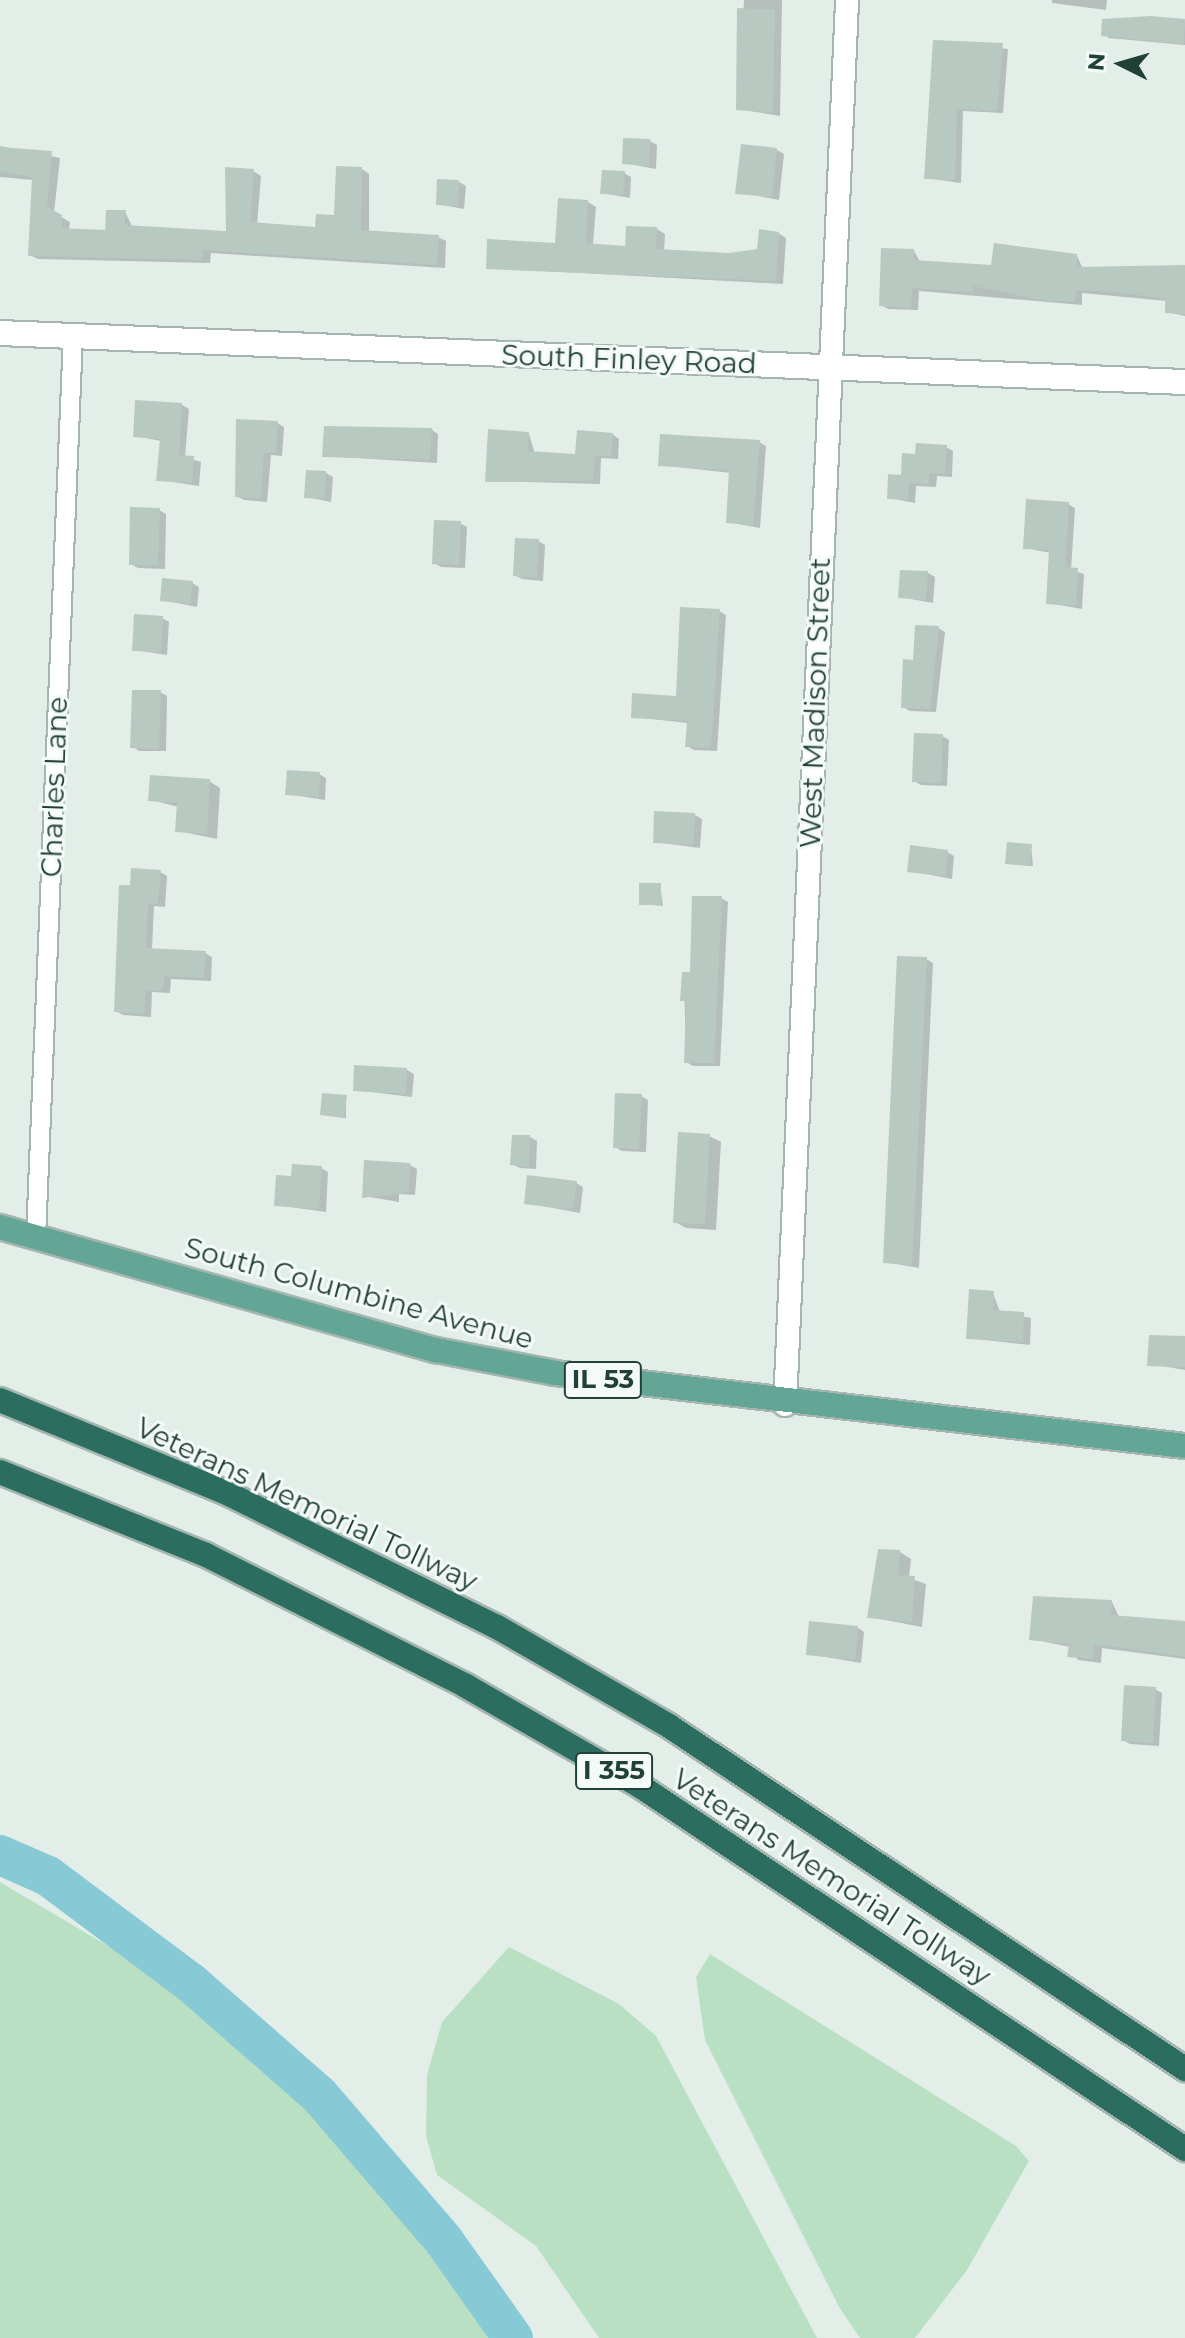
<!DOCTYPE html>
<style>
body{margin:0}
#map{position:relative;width:1185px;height:2338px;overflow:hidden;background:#e3eee9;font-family:Montserrat,sans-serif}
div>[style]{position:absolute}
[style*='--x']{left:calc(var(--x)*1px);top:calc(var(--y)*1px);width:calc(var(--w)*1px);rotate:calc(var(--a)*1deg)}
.green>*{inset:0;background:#bae0c4}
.shadow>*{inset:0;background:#0003}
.river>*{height:40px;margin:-20px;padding:0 20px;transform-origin:20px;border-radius:20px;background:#87cad6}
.building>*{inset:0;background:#b8c9c2}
.roads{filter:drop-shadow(2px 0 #a5b6b0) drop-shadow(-2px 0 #a5b6b0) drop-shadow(0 2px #a5b6b0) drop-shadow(0 -2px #a5b6b0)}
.minor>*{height:18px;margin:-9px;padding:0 9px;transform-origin:9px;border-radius:9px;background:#fff}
.tertiary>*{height:22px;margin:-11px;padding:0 11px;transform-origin:11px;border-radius:11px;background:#fff}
.secondary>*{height:24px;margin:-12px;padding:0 12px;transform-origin:12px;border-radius:12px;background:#fff}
.primary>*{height:24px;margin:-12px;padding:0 12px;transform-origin:12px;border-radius:12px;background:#64a695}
.motorway>*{height:24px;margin:-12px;padding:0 12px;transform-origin:12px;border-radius:12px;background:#2b6e60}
span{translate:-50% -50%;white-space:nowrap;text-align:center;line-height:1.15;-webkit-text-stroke:6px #f4faf7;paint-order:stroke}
.shield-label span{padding:2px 6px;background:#f4faf7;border:2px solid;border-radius:6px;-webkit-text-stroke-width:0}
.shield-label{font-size:26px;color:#214038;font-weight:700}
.street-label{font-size:28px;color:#214038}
.north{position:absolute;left:1081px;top:24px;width:80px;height:80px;-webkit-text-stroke:6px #f4faf7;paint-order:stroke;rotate:275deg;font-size:22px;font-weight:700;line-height:32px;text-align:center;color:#214038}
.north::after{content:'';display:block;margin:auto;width:28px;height:36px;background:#214038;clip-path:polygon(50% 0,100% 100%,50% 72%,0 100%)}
</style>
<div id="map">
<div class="green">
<div style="clip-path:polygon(0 1882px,125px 1956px,250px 2051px,338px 2140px,495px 2338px,0 2338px)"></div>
<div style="clip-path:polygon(509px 1947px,619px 2004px,656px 2036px,817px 2338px,599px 2338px,536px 2246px,437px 2175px,426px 2136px,427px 2075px,442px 2022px)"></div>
<div style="clip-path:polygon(710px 1954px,1016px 2146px,1029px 2161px,967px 2270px,915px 2338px,860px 2338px,839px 2307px,705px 2040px,696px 1977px)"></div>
</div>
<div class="shadow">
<div style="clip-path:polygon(744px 0,782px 0,780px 116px,738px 109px)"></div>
<div style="clip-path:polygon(1107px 0,1106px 10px,1052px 3px,1052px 0)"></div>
<div style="clip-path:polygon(1104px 21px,1185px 21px,1185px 45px,1108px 38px)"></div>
<div style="clip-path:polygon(935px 42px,1008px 49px,1003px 113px,963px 111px,961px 183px,926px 178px)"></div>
<div style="clip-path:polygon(650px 141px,657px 145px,656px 169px,624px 163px)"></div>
<div style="clip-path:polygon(0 146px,60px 158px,54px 213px,70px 222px,69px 230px,107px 232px,125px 212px,133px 228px,228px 233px,253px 171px,261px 176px,257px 225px,317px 229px,336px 217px,362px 169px,369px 174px,369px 232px,438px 237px,446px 241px,445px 268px,211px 253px,210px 263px,38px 259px,30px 255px,33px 180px,0 177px)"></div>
<div style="clip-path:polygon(777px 150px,784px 154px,779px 200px,738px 192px)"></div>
<div style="clip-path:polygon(624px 173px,631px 177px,630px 198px,602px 193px)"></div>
<div style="clip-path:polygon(459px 182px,466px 186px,464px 209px,438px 204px)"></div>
<div style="clip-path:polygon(588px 202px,596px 207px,593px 245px,627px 248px,657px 229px,665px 234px,664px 252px,729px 255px,759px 251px,778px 233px,786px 238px,783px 284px,488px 268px,557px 245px)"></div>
<div style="clip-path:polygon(914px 251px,920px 262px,993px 267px,1077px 256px,1083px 269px,1185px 267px,1185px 316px,1167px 312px,1167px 301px,1082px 293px,1082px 305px,919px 291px,918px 310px,888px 309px,881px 305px)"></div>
<div style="clip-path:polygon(182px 405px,189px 409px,185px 457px,201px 462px,199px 486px,159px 480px,161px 441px,135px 436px)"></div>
<div style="clip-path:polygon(277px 423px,284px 427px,282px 456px,271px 455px,267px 502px,244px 500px,237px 496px)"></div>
<div style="clip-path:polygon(432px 430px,438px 434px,437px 463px,324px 456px)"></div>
<div style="clip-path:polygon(529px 434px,535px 454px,577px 456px,612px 434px,619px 439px,618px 459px,601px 458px,600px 484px,487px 481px)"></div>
<div style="clip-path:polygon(759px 442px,766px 446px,760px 528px,728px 522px,731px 473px,660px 465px)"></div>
<div style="clip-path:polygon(946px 447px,953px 451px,952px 477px,937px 476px,936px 487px,916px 486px,915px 503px,889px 498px,917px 456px)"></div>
<div style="clip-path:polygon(326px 473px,333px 477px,331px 502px,306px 497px)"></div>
<div style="clip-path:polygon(1068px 504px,1075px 508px,1071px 570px,1084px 574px,1082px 609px,1048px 603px,1051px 553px,1025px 548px)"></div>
<div style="clip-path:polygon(159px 510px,166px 514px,165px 569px,138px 568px,131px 564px)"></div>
<div style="clip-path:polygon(460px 523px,467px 527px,465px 568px,441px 567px,434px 563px)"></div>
<div style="clip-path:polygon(538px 541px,545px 545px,543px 581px,522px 579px,515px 575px)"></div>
<div style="clip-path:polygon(928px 573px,935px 577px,933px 603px,900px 597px)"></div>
<div style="clip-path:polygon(192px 583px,199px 587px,197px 607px,162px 600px)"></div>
<div style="clip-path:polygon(719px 611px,726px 615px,717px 751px,694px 750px,687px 746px,688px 723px,633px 717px,678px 698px)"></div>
<div style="clip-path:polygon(162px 618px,169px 622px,167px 655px,134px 650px)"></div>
<div style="clip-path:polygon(938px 628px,945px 632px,936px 712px,910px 711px,903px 707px,915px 662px)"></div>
<div style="clip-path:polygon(160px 692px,167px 696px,166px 751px,139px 751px,132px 746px)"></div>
<div style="clip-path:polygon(942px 736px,949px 740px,947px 786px,921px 785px,914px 781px)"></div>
<div style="clip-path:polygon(319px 774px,326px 778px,325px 800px,287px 794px)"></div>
<div style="clip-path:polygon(209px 781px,220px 788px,217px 839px,178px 831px,179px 807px,151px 800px)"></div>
<div style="clip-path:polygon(695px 815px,702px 819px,700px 848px,655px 842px)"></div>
<div style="clip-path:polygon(1031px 846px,1033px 866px,1010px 864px)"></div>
<div style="clip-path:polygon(947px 852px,954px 856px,952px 879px,910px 871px)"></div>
<div style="clip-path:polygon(160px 872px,167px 876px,165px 907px,154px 906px,152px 950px,205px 953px,212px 957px,211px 981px,171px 979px,170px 993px,152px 992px,151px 1017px,123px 1015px,116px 1011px,132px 887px)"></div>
<div style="clip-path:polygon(660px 885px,663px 906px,641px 904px)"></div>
<div style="clip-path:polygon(721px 898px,728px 902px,720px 1066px,693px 1066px,686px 1062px,684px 974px,692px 974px)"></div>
<div style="clip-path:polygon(926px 959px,933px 963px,919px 1268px,885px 1262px)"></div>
<div style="clip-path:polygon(407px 1070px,414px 1074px,412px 1097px,355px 1090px)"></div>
<div style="clip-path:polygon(641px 1096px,648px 1100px,646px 1152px,622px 1151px,615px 1147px)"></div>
<div style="clip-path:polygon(346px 1097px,346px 1118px,325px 1115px)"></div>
<div style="clip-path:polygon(709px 1136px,721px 1142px,716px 1230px,686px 1228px,675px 1222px)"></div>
<div style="clip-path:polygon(530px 1137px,537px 1141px,536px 1169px,520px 1168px,513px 1164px)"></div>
<div style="clip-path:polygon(410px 1165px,417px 1169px,415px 1195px,399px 1194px,399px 1202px,364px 1196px)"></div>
<div style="clip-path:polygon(321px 1168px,328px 1172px,326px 1212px,276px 1205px,293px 1178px)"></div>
<div style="clip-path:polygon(576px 1183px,583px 1187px,580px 1213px,526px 1203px)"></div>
<div style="clip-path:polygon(993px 1293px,1000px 1312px,1031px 1318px,1030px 1345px,968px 1338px)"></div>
<div style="clip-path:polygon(1185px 1338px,1185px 1370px,1150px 1364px)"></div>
<div style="clip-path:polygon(900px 1552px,911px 1559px,909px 1578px,926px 1584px,922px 1627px,870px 1617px)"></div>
<div style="clip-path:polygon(1112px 1602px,1119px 1617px,1185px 1623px,1185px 1659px,1102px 1648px,1101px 1663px,1078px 1660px,1070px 1647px,1031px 1639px)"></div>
<div style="clip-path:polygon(858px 1628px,864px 1632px,861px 1663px,808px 1654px)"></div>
<div style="clip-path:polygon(1155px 1689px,1162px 1693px,1159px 1746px,1130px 1744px,1123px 1740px)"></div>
</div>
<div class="river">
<div style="--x:0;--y:1855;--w:52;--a:23.6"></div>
<div style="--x:48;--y:1876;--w:179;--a:36.8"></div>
<div style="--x:191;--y:1983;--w:170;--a:41.2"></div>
<div style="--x:319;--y:2095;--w:192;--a:49.4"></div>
<div style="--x:444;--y:2241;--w:119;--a:54.6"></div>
</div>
<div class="building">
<div style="clip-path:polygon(737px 8px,775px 10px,773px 113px,736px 110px)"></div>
<div style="clip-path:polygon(1151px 16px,1185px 19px,1184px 44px,1101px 36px,1102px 19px)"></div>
<div style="clip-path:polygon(933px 40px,1003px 43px,997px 111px,957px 109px,955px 180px,924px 179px)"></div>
<div style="clip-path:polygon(623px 138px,650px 139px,649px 166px,622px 164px)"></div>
<div style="clip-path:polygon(741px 144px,777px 148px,772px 197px,735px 194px)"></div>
<div style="clip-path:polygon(0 147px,52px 151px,47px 207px,62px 215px,62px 228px,105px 230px,106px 210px,126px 210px,125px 225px,226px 231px,225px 167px,254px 169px,250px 222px,315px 227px,316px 214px,334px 215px,336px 166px,362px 167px,361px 230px,439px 235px,437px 265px,203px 250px,202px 260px,28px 256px,32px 177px,0 172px)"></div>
<div style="clip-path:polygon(602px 170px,625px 171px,623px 195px,600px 194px)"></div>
<div style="clip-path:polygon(437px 179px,459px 180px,458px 206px,436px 205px)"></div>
<div style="clip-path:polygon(558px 198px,588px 200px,586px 243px,625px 246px,626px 226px,657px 227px,656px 249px,729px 253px,757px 249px,759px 229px,779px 232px,776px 281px,486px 269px,487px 239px,555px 243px)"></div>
<div style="clip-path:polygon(994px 243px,1077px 254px,1077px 267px,1185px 265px,1185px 314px,1165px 313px,1165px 299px,1123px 293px,1076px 290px,1075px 302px,1046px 301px,973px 286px,973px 292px,912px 288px,911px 308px,879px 306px,881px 248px,914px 249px,914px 260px,991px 265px)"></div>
<div style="clip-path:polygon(135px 400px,182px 403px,179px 455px,194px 456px,192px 483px,156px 481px,160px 439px,133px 437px)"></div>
<div style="clip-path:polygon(236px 419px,278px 421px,276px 453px,264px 452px,261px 499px,235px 497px)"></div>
<div style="clip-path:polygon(324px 426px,432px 428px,430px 460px,322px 457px)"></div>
<div style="clip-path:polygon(488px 429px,529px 432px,528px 451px,575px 454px,577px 430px,613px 433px,611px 456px,595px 456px,593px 481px,485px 482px)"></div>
<div style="clip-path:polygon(660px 434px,760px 440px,753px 525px,726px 523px,729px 470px,658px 466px)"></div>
<div style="clip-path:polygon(916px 443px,947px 445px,945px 474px,930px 473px,929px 485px,909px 483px,908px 500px,887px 499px,888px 474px,901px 475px,902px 453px,915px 454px)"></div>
<div style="clip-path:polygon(306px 470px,326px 471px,325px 499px,304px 498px)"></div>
<div style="clip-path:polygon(1026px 499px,1069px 502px,1065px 567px,1078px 568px,1076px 606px,1046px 604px,1049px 550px,1023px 549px)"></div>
<div style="clip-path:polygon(130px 507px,160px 508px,158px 566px,129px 565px)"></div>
<div style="clip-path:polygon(434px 520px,461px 521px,459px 565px,432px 564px)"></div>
<div style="clip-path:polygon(515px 538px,539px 539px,537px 578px,513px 576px)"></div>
<div style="clip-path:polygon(900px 570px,928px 571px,926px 600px,898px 598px)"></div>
<div style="clip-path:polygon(162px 578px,193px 581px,190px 604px,160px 601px)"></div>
<div style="clip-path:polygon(680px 607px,720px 609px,711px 748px,685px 747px,687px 721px,631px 718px,632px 693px,676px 696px)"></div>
<div style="clip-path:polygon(134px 614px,163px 616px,161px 652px,132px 651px)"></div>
<div style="clip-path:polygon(915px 625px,939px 626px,930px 709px,901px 708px,903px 659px,913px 660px)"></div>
<div style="clip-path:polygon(132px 690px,161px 690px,159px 749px,130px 748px)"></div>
<div style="clip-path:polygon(914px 733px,943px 734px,941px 783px,912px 782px)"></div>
<div style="clip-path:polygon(287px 770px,320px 772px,319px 797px,285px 795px)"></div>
<div style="clip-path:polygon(150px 775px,210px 779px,207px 834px,175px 832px,177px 803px,148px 801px)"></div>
<div style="clip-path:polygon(654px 811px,695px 813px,694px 845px,653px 843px)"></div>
<div style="clip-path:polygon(1007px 842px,1032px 844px,1030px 866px,1005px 864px)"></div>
<div style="clip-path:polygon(910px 845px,948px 850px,945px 876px,907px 872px)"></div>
<div style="clip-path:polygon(131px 868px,161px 870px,158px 904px,148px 903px,146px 948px,206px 951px,204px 978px,164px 976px,163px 991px,146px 990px,144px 1014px,114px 1012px,119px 885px,130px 885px)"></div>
<div style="clip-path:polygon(639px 883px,661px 883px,661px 905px,639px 905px)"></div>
<div style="clip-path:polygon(692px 896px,722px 896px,714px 1063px,684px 1063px,686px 1001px,680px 1001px,682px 972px,690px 972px)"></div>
<div style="clip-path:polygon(897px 956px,927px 957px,912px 1265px,883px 1263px)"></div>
<div style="clip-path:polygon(354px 1065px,407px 1068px,406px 1094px,353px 1091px)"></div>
<div style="clip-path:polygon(322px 1093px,347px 1095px,344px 1118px,320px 1115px)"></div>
<div style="clip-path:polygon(615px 1093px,642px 1094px,639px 1149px,613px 1148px)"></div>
<div style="clip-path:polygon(678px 1132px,710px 1134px,705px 1224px,673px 1223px)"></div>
<div style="clip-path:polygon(512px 1135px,530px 1135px,529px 1167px,510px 1165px)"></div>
<div style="clip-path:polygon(364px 1160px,410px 1163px,409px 1192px,362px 1198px)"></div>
<div style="clip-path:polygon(292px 1164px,322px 1166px,319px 1209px,274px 1206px,276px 1175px,291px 1176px)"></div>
<div style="clip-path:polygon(527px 1175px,577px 1181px,573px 1210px,524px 1204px)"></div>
<div style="clip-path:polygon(969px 1289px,994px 1291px,993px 1310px,1024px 1312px,1023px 1342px,966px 1339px)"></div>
<div style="clip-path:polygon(1149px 1335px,1185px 1336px,1185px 1367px,1147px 1366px)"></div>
<div style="clip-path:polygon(878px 1549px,900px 1550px,898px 1575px,915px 1576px,912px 1622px,867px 1618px)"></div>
<div style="clip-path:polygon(1033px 1596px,1112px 1600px,1111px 1615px,1185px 1621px,1185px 1657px,1094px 1644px,1093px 1659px,1067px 1657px,1069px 1644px,1029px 1640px)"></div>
<div style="clip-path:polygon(809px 1621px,858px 1626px,855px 1660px,806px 1655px)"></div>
<div style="clip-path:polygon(1124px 1685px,1156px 1687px,1153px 1743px,1121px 1741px)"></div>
</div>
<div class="roads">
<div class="minor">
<div style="--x:36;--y:1237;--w:902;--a:-87.65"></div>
</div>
<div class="tertiary">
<div style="--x:785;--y:1405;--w:1406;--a:-87.47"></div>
</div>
<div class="secondary">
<div style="--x:0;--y:333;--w:1186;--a:2.37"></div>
</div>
<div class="primary">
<div style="--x:0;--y:1227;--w:453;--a:15.8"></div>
<div style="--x:436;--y:1350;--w:121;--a:10.9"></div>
<div style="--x:555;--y:1373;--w:634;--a:6.61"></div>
</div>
<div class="motorway">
<div style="--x:0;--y:1400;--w:245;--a:22.3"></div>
<div style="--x:227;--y:1493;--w:301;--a:26.4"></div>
<div style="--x:497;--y:1627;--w:198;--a:29.9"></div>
<div style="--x:669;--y:1726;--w:620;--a:33.61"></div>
<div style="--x:0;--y:1472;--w:222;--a:21.9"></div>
<div style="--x:206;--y:1555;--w:291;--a:26.7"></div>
<div style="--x:466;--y:1686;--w:201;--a:29.9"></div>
<div style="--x:640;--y:1786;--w:655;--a:33.67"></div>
</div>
</div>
<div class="shield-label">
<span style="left:603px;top:1380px">IL 53</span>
<span style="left:614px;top:1771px">I 355</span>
</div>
<div class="street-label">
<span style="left:629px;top:359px;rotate:2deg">South Finley Road</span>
<span style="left:815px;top:703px;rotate:-88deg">West Madison Street</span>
<span style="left:54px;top:787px;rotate:-88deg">Charles Lane</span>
<span style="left:359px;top:1293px;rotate:15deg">South Columbine Avenue</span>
<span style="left:307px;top:1504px;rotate:25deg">Veterans Memorial Tollway</span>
<span style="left:832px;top:1877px;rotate:33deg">Veterans Memorial Tollway</span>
</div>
<div class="north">N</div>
</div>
